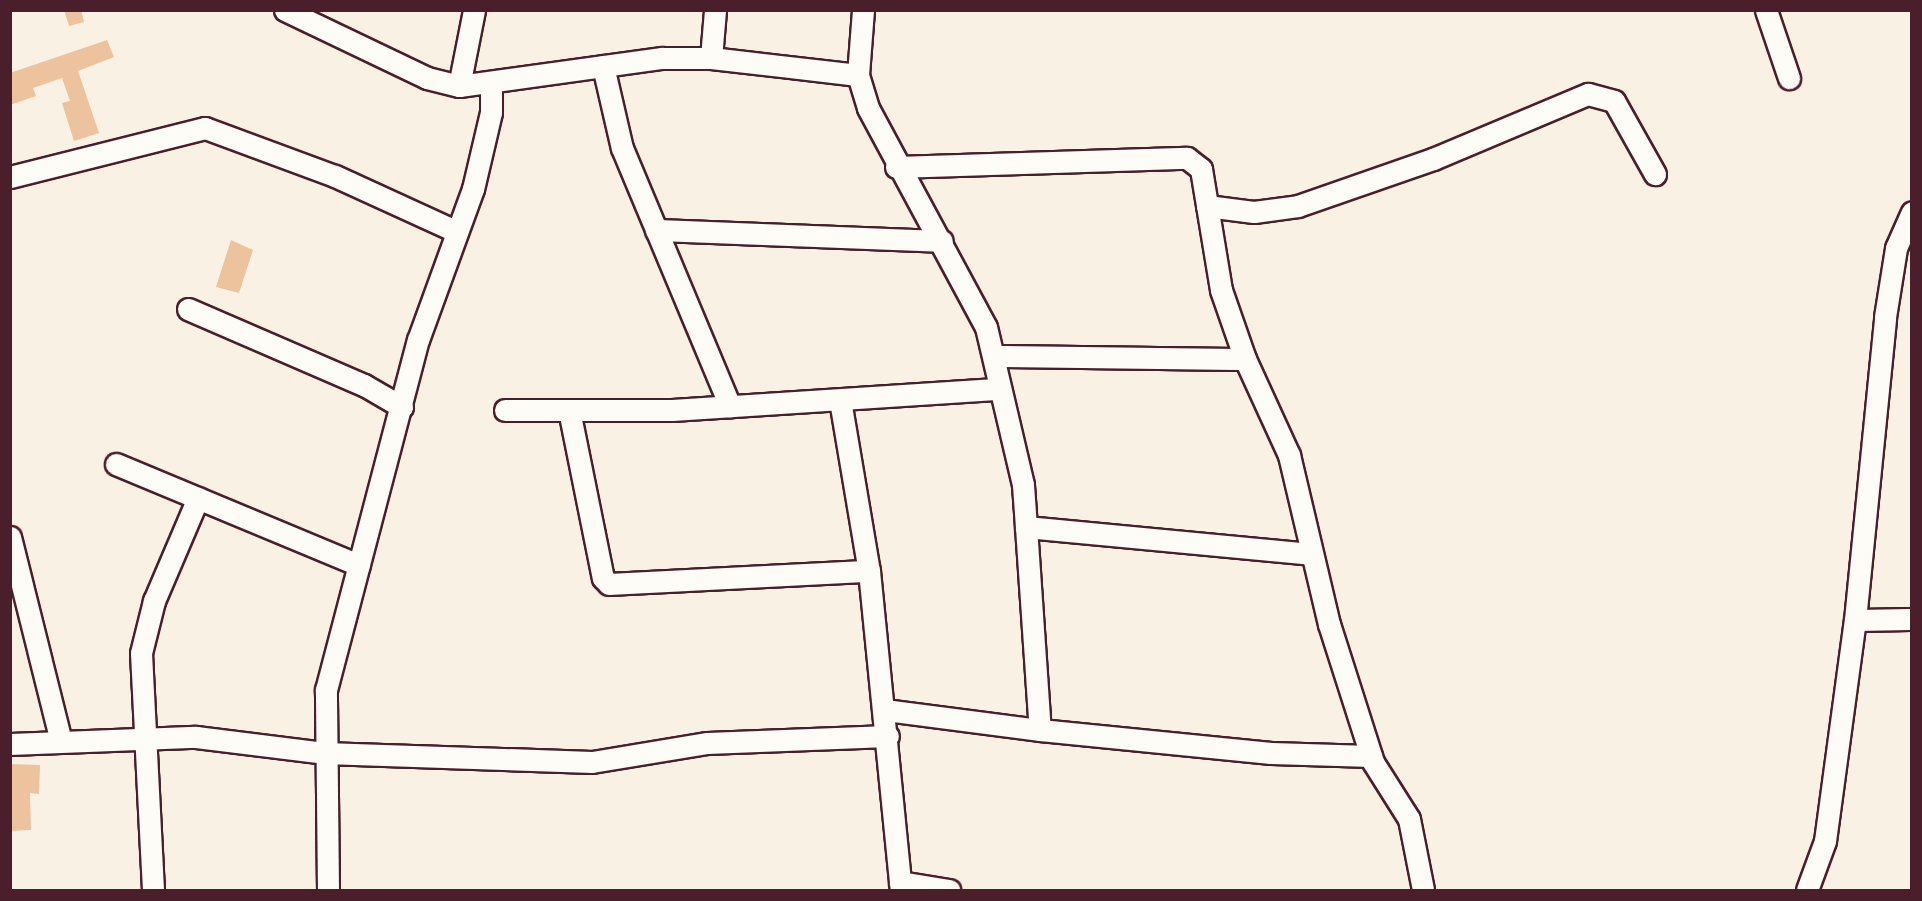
<!DOCTYPE html>
<style>
body{margin:0}
#map{position:relative;width:1922px;height:901px;overflow:hidden;background:#faf1e5;font-family:Caveat,sans-serif}
div>[style]{position:absolute}
[style*='--x']{left:calc(var(--x)*1px);top:calc(var(--y)*1px);width:calc(var(--w)*1px);rotate:calc(var(--a)*1deg)}
.building>*{inset:0;background:#ecc39c}
.roads{filter:drop-shadow(2px 0 #4a1f2b) drop-shadow(-2px 0 #4a1f2b) drop-shadow(0 2px #4a1f2b) drop-shadow(0 -2px #4a1f2b)}
.minor>*{height:21px;margin:-10.5px;padding:0 10.5px;transform-origin:10.5px;border-radius:10.5px;background:#fdfcf7}
span{translate:-50% -50%;white-space:nowrap;text-align:center;line-height:1.15;-webkit-text-stroke:6px #fdfcf7;paint-order:stroke}
.frame{position:absolute;inset:0;border:12px solid #4a1f2b;pointer-events:none}
</style>
<div id="map">
<div class="building">
<div style="clip-path:polygon(64px 10px,81px 10px,84px 22px,69px 26px)"></div>
<div style="clip-path:polygon(107px 40px,114px 57px,78px 71px,99px 133px,74px 141px,62px 103px,70px 101px,62px 78px,33px 88px,36px 96px,10px 105px,10px 73px)"></div>
<div style="clip-path:polygon(231px 240px,253px 250px,239px 293px,216px 287px)"></div>
<div style="clip-path:polygon(10px 764px,40px 765px,39px 794px,30px 793px,31px 830px,10px 831px)"></div>
</div>
<div class="roads">
<div class="minor">
<div style="--x:285;--y:10;--w:157;--a:25.6"></div>
<div style="--x:427;--y:78;--w:33;--a:14"></div>
<div style="--x:459;--y:86;--w:205;--a:-7.9"></div>
<div style="--x:662;--y:58;--w:49;--a:0"></div>
<div style="--x:711;--y:58;--w:148;--a:6.6"></div>
<div style="--x:863;--y:10;--w:65;--a:94.4"></div>
<div style="--x:858;--y:75;--w:34;--a:73"></div>
<div style="--x:868;--y:108;--w:249;--a:61.7"></div>
<div style="--x:986;--y:327;--w:162;--a:76.8"></div>
<div style="--x:1023;--y:485;--w:42;--a:85.9"></div>
<div style="--x:1026;--y:527;--w:286;--a:5.4"></div>
<div style="--x:1766;--y:10;--w:72;--a:71.3"></div>
<div style="--x:711;--y:58;--w:48;--a:-85.2"></div>
<div style="--x:603;--y:66;--w:84;--a:77"></div>
<div style="--x:622;--y:148;--w:280;--a:67.3"></div>
<div style="--x:459;--y:86;--w:77;--a:-78.8"></div>
<div style="--x:896;--y:167;--w:291;--a:-1.8"></div>
<div style="--x:1187;--y:158;--w:18;--a:38"></div>
<div style="--x:1201;--y:169;--w:123;--a:80.6"></div>
<div style="--x:1221;--y:290;--w:73;--a:70.8"></div>
<div style="--x:1245;--y:359;--w:106;--a:65.4"></div>
<div style="--x:1289;--y:455;--w:174;--a:76.7"></div>
<div style="--x:1329;--y:624;--w:145;--a:72.3"></div>
<div style="--x:1373;--y:762;--w:67;--a:57.7"></div>
<div style="--x:1409;--y:819;--w:72;--a:78.8"></div>
<div style="--x:10;--y:177;--w:201;--a:-14.1"></div>
<div style="--x:205;--y:128;--w:139;--a:20.3"></div>
<div style="--x:335;--y:176;--w:132;--a:24.6"></div>
<div style="--x:1207;--y:206;--w:47;--a:7.3"></div>
<div style="--x:1254;--y:212;--w:44;--a:-7.8"></div>
<div style="--x:1298;--y:206;--w:143;--a:-19.2"></div>
<div style="--x:1433;--y:159;--w:168;--a:-22.8"></div>
<div style="--x:1588;--y:94;--w:27;--a:15"></div>
<div style="--x:1614;--y:101;--w:84;--a:60.7"></div>
<div style="--x:656;--y:230;--w:286;--a:2.2"></div>
<div style="--x:188;--y:309;--w:192;--a:23.4"></div>
<div style="--x:364;--y:385;--w:44;--a:30.1"></div>
<div style="--x:994;--y:356;--w:251;--a:0.7"></div>
<div style="--x:840;--y:400;--w:173;--a:80.4"></div>
<div style="--x:869;--y:571;--w:321;--a:84.3"></div>
<div style="--x:505;--y:410;--w:167;--a:0"></div>
<div style="--x:672;--y:410;--w:328;--a:-3.7"></div>
<div style="--x:569;--y:410;--w:171;--a:78.6"></div>
<div style="--x:603;--y:578;--w:8;--a:45"></div>
<div style="--x:609;--y:584;--w:260;--a:-2.9"></div>
<div style="--x:116;--y:464;--w:263;--a:22.6"></div>
<div style="--x:1026;--y:527;--w:203;--a:86.1"></div>
<div style="--x:1040;--y:730;--w:232;--a:5.7"></div>
<div style="--x:1271;--y:753;--w:100;--a:1.7"></div>
<div style="--x:10;--y:537;--w:210;--a:76"></div>
<div style="--x:1855;--y:620;--w:57;--a:-1"></div>
<div style="--x:885;--y:710;--w:156;--a:7.4"></div>
<div style="--x:10;--y:744;--w:186;--a:-2.2"></div>
<div style="--x:196;--y:737;--w:129;--a:7.1"></div>
<div style="--x:324;--y:753;--w:268;--a:1.9"></div>
<div style="--x:592;--y:762;--w:117;--a:-9.4"></div>
<div style="--x:707;--y:743;--w:181;--a:-2.2"></div>
<div style="--x:900;--y:882;--w:50;--a:9.3"></div>
<div style="--x:153;--y:890;--w:237;--a:-92.9"></div>
<div style="--x:141;--y:653;--w:54;--a:-76"></div>
<div style="--x:154;--y:601;--w:112;--a:-66.9"></div>
<div style="--x:328;--y:890;--w:200;--a:-90.6"></div>
<div style="--x:326;--y:690;--w:362;--a:-75.3"></div>
<div style="--x:418;--y:340;--w:161;--a:-70"></div>
<div style="--x:473;--y:189;--w:79;--a:-76.8"></div>
<div style="--x:491;--y:112;--w:26;--a:-90"></div>
<div style="--x:1807;--y:890;--w:52;--a:-69.8"></div>
<div style="--x:1825;--y:841;--w:223;--a:-82.3"></div>
<div style="--x:1855;--y:620;--w:304;--a:-84.3"></div>
<div style="--x:1885;--y:317;--w:70;--a:-80.9"></div>
<div style="--x:1896;--y:248;--w:39;--a:-66"></div>
</div>
</div>
<div class="frame"></div>
</div>
